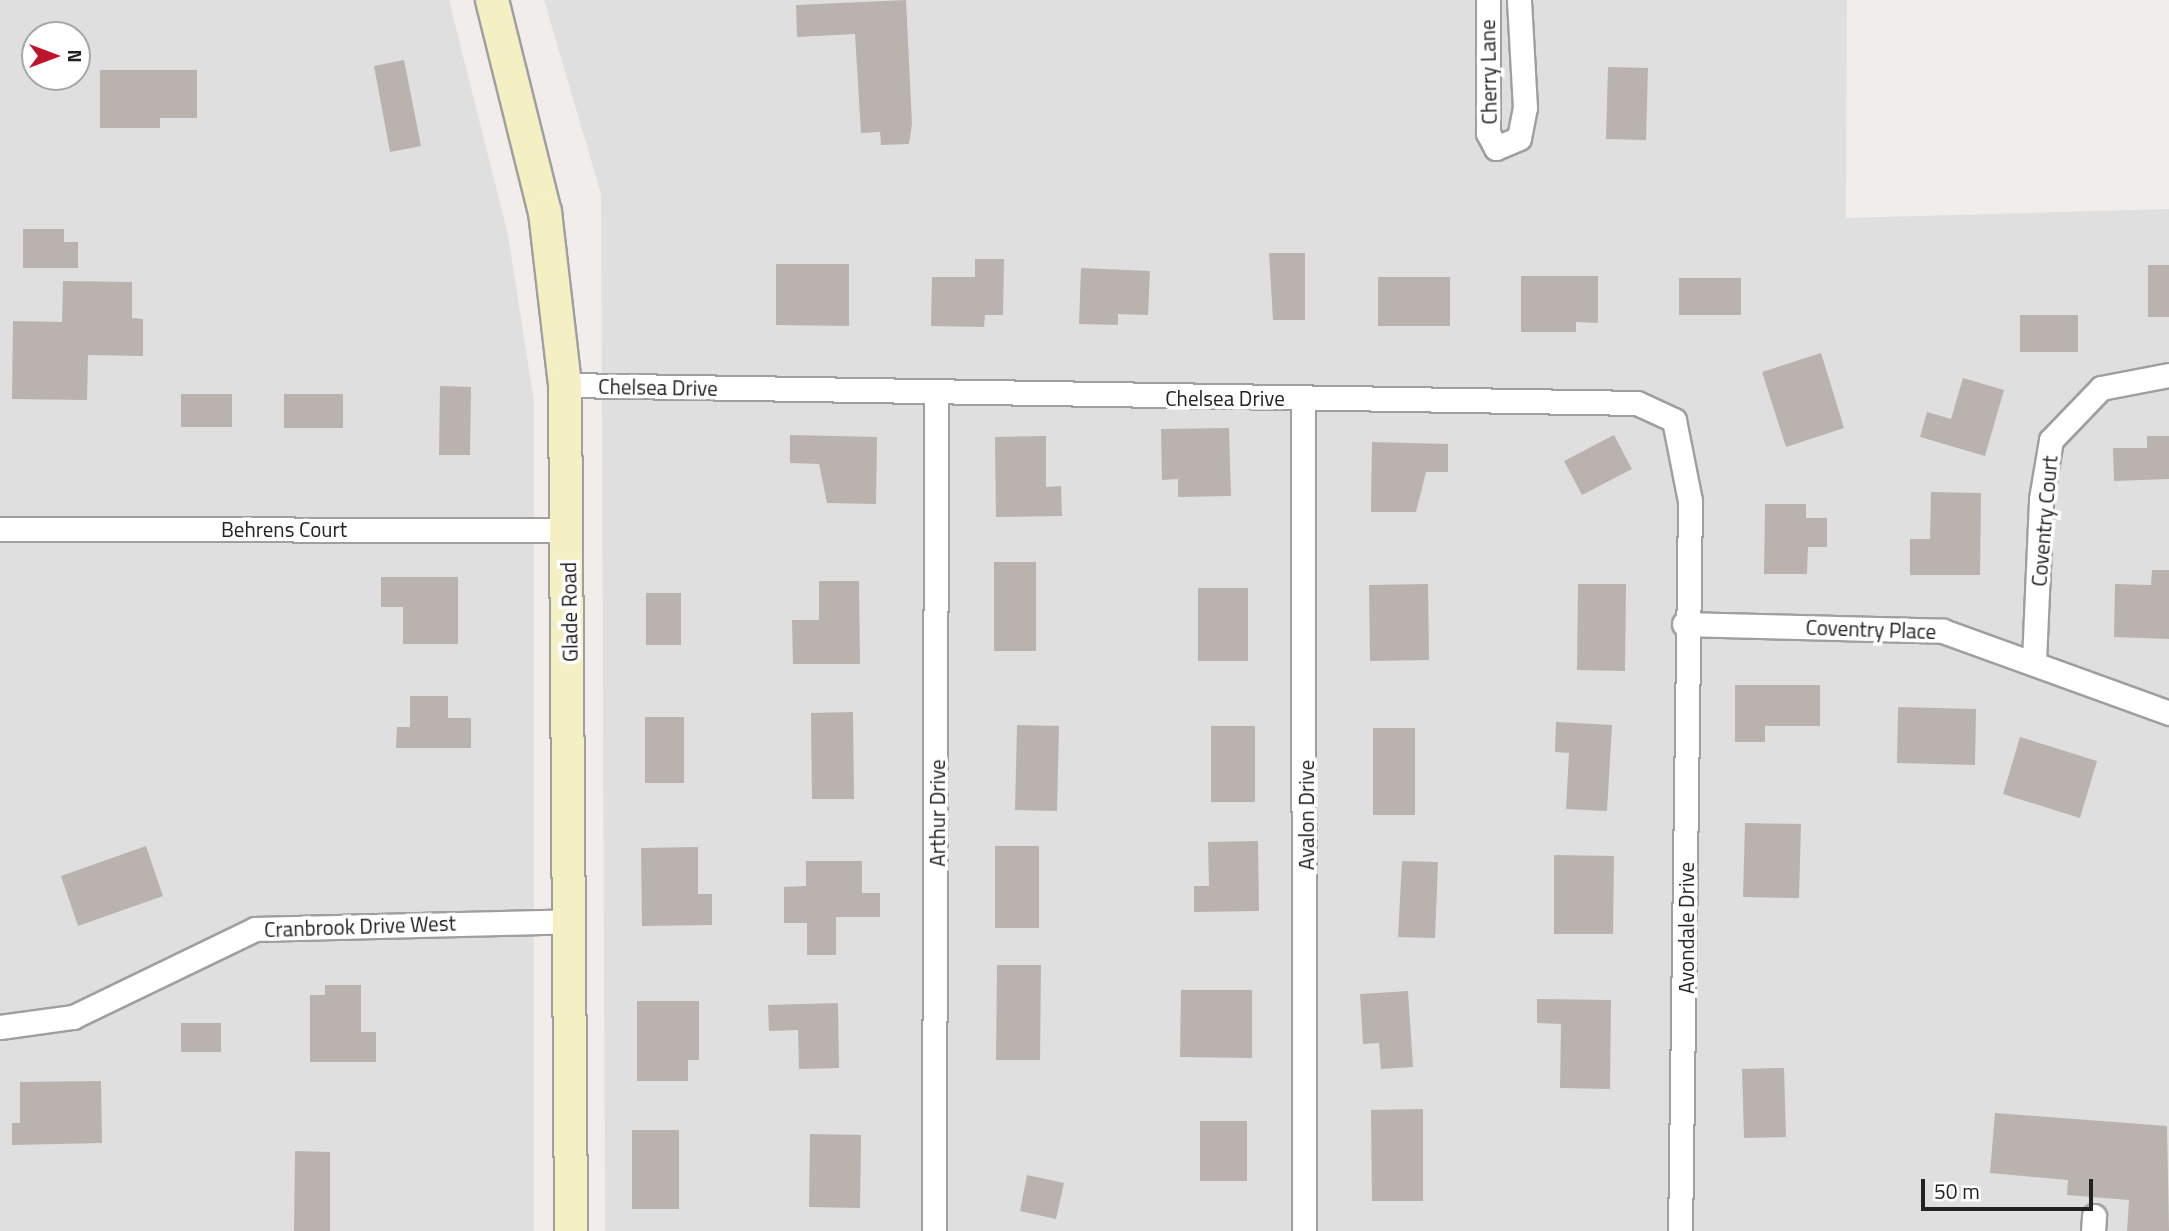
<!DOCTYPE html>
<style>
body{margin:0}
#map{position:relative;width:2169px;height:1231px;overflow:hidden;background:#f1edea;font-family:"Titillium Web",sans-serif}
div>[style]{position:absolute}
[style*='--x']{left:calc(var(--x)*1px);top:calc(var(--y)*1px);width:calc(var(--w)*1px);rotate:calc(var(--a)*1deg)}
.residential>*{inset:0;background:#e0dfdf}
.building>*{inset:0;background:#bab2af}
.roads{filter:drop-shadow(2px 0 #9f9f9f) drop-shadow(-2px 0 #9f9f9f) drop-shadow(0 2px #9f9f9f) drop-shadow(0 -2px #9f9f9f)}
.minor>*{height:23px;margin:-11.5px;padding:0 11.5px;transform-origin:11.5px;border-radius:11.5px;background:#fff}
.secondary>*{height:32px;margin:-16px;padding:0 16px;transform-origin:16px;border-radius:16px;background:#f4f0c4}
span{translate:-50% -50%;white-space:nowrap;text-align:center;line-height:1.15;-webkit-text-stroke:7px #fff;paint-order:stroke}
.street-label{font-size:21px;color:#222}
.north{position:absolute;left:21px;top:21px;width:70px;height:70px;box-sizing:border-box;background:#fff;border:2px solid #a7a7a7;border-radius:50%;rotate:90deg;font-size:19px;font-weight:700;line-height:28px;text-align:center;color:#222}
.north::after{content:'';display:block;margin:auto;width:24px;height:32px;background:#bf142d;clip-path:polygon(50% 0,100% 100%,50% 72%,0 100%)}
.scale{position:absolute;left:1921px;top:1179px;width:172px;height:32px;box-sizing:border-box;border:4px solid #222;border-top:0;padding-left:9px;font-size:21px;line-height:24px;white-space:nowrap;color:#222;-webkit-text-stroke:5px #fff;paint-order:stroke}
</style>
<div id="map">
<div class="residential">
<div style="clip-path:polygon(evenodd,0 0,449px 0,508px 235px,534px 402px,534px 1231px,0 1231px,0 0,35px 35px,77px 35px,77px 77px,35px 77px,35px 35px)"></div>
<div style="clip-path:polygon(544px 0,1847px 0,1846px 218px,2169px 209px,2169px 1231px,605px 1231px,601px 194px)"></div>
</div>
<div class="building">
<div style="clip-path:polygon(906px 0,912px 124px,909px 144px,881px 145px,880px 132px,861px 133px,855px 34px,797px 37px,796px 5px)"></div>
<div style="clip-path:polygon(404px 60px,421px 146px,390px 152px,374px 66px)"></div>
<div style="clip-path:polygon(1608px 67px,1648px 68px,1646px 140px,1606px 139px)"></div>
<div style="clip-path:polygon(100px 70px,197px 70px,197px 118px,160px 118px,160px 128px,100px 128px)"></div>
<div style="clip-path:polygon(23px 229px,64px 229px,64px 242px,78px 242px,78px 268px,23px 268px)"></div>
<div style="clip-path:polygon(1269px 253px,1305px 253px,1305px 320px,1273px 320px)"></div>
<div style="clip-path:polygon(975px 259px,1004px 259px,1003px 315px,985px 315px,984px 327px,931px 326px,932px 277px,975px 277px)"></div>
<div style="clip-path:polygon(776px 264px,849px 264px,849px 326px,776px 325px)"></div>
<div style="clip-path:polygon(2148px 265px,2169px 265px,2169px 317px,2148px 317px)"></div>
<div style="clip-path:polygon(1081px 268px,1150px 271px,1148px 315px,1118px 314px,1118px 325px,1079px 324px)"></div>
<div style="clip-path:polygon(1521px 276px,1598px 276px,1598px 323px,1576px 322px,1576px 332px,1521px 332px)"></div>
<div style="clip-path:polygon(1378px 277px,1450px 277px,1450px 326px,1378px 326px)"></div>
<div style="clip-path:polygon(1679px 278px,1741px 278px,1741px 315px,1679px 315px)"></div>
<div style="clip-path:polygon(63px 281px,132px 282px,132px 318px,143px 319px,143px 356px,88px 355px,87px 400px,12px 399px,13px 321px,62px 322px)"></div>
<div style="clip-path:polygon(2020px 315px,2078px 315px,2078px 352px,2020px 352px)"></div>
<div style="clip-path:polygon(1821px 353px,1844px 428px,1786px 447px,1762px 372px)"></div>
<div style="clip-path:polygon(1963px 378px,2004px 390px,1985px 456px,1920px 437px,1927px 412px,1951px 419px)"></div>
<div style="clip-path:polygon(440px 386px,471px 387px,470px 455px,439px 455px)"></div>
<div style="clip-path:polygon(181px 394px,232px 394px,232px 427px,181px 427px)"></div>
<div style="clip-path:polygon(284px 394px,343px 394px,343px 428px,284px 428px)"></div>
<div style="clip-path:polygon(1229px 428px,1231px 496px,1178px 497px,1178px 479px,1162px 480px,1161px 429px)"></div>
<div style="clip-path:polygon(790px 435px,877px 437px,876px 504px,827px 503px,819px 464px,790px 463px)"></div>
<div style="clip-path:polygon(1614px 435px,1632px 469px,1582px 495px,1564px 461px)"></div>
<div style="clip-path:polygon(1046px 436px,1046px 487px,1061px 486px,1062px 516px,996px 517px,995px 437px)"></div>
<div style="clip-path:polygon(2147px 436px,2169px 436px,2169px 479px,2114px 481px,2113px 448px,2147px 448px)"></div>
<div style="clip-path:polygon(1372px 442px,1448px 444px,1448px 472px,1426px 472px,1416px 512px,1371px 512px)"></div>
<div style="clip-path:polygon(1931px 492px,1981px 493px,1980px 575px,1910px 575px,1910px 539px,1930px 539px)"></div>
<div style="clip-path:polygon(1765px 504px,1806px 504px,1806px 518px,1827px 518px,1827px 547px,1808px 547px,1807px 574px,1764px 574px)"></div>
<div style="clip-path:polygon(994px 562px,1036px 562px,1036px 651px,994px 651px)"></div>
<div style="clip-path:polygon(2152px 570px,2169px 570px,2169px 639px,2114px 637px,2115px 584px,2151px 585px)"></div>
<div style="clip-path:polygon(381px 577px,458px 577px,458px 644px,403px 644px,403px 607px,381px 607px)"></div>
<div style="clip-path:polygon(819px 581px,859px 581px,860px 664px,793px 664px,792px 620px,819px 620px)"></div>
<div style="clip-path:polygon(1428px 584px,1429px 660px,1370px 661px,1369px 585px)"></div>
<div style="clip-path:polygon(1578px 584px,1626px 584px,1625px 671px,1577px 670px)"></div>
<div style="clip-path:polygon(1198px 588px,1248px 588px,1248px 661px,1198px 661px)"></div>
<div style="clip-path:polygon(646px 593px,681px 593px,681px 645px,646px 645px)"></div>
<div style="clip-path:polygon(1735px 685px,1820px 685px,1820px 726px,1765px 726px,1765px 742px,1735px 742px)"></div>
<div style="clip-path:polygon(410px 696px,448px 696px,448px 718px,471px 718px,471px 748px,396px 748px,397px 727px,410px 727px)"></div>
<div style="clip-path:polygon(1898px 707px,1976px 709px,1975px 765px,1897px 763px)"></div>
<div style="clip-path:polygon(853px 712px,854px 799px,812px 799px,811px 713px)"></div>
<div style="clip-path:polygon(645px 717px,684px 717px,684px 783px,645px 783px)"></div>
<div style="clip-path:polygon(1556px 722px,1612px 725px,1607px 811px,1566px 809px,1569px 753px,1555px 752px)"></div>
<div style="clip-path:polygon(1017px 725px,1059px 726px,1057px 811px,1015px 810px)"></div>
<div style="clip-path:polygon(1211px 726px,1255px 726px,1255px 802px,1211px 802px)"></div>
<div style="clip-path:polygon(1373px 728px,1415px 728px,1415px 815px,1373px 815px)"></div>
<div style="clip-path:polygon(2020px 737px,2097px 761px,2080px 818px,2003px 794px)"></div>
<div style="clip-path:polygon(1745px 823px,1801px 824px,1799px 898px,1743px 897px)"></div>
<div style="clip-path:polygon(1258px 841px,1259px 911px,1194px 912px,1194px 886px,1209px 886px,1208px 842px)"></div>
<div style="clip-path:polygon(146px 846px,163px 896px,78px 926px,61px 876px)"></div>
<div style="clip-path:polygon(995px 846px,1039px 846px,1039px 928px,995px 928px)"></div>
<div style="clip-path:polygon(698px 847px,698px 894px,712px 894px,712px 925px,642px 926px,641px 848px)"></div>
<div style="clip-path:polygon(1554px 855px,1614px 856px,1613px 934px,1554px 934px)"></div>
<div style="clip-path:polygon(806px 861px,862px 861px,862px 893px,880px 893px,880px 917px,836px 917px,836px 955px,807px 955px,807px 923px,784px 923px,784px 887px,806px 886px)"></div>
<div style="clip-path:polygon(1402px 861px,1438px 862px,1435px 938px,1398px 937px)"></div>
<div style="clip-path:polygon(997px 965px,1041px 965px,1040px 1060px,996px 1060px)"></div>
<div style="clip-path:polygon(325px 985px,361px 985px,361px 1032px,376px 1032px,376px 1062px,310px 1062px,310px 995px,325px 995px)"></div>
<div style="clip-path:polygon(1181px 990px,1252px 990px,1252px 1058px,1180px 1057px)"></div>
<div style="clip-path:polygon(1408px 991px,1413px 1067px,1381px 1069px,1379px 1043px,1363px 1044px,1360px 994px)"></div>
<div style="clip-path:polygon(1537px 999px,1611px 1000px,1610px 1089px,1560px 1088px,1561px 1024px,1537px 1023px)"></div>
<div style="clip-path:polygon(637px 1001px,699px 1001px,699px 1060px,688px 1060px,688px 1081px,637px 1081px)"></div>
<div style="clip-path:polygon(838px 1003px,839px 1068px,799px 1069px,798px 1030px,769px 1031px,768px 1005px)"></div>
<div style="clip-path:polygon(181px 1023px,221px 1023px,221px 1052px,181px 1052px)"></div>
<div style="clip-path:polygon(1784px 1068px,1786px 1137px,1744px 1138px,1742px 1069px)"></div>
<div style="clip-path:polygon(101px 1081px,102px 1143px,12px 1145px,12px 1123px,20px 1123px,20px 1082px)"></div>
<div style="clip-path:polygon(1423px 1109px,1423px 1201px,1372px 1201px,1371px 1110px)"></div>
<div style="clip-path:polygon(1995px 1113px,2167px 1126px,2169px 1231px,2127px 1231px,2129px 1200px,2067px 1195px,2068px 1180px,1990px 1173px)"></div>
<div style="clip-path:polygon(1200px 1121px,1247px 1121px,1247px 1181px,1200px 1181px)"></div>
<div style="clip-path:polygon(632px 1130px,679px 1130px,679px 1209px,632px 1209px)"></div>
<div style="clip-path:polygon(810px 1134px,861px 1135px,860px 1208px,809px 1207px)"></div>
<div style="clip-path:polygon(295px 1151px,330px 1152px,330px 1231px,294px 1231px)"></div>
<div style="clip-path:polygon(1027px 1175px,1064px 1183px,1056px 1219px,1020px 1211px)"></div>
</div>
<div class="roads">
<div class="minor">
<div style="--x:1488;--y:0;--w:133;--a:90"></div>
<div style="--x:1488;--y:133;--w:17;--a:62"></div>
<div style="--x:1496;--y:148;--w:25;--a:-23"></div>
<div style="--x:1519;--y:138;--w:31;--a:-79"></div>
<div style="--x:1525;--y:108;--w:108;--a:-93.2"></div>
<div style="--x:565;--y:385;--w:1072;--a:0.96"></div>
<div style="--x:1637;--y:403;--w:41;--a:24.7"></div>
<div style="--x:1674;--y:420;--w:83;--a:78.8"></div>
<div style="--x:1690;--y:501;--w:730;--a:90.78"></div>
<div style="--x:1303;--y:399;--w:832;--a:89.93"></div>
<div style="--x:0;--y:529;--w:568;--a:0.1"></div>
<div style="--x:1684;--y:624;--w:259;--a:1.5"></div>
<div style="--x:1943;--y:631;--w:240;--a:19.9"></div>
<div style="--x:2034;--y:661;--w:162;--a:-87.5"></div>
<div style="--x:2041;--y:499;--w:60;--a:-80.4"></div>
<div style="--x:2051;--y:440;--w:72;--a:-46.1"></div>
<div style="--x:2101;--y:388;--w:69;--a:-10.8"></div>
<div style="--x:0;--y:1027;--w:74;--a:-7.8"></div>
<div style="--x:73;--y:1017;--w:202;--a:-25.8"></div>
<div style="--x:255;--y:929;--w:317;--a:-1.4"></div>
<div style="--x:934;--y:1231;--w:836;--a:-89.86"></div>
<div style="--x:2093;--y:1231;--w:15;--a:-86"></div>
</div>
<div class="secondary">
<div style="--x:492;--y:0;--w:219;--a:76"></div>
<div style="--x:545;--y:212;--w:174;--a:83.4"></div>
<div style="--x:565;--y:385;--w:846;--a:89.59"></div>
</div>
</div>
<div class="street-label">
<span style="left:1488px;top:72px;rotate:-91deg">Cherry Lane</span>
<span style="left:658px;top:387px;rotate:1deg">Chelsea Drive</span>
<span style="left:1225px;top:398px">Chelsea Drive</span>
<span style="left:2044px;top:521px;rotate:-85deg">Coventry Court</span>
<span style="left:284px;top:529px">Behrens Court</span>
<span style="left:569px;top:612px;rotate:-91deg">Glade Road</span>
<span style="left:1871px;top:629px;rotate:2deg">Coventry Place</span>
<span style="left:937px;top:813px;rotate:-90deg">Arthur Drive</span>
<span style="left:1306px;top:815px;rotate:-90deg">Avalon Drive</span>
<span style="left:360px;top:926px;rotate:-2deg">Cranbrook Drive West</span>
<span style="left:1686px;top:928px;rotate:-90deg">Avondale Drive</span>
</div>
<div class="north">N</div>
<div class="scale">50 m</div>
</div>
